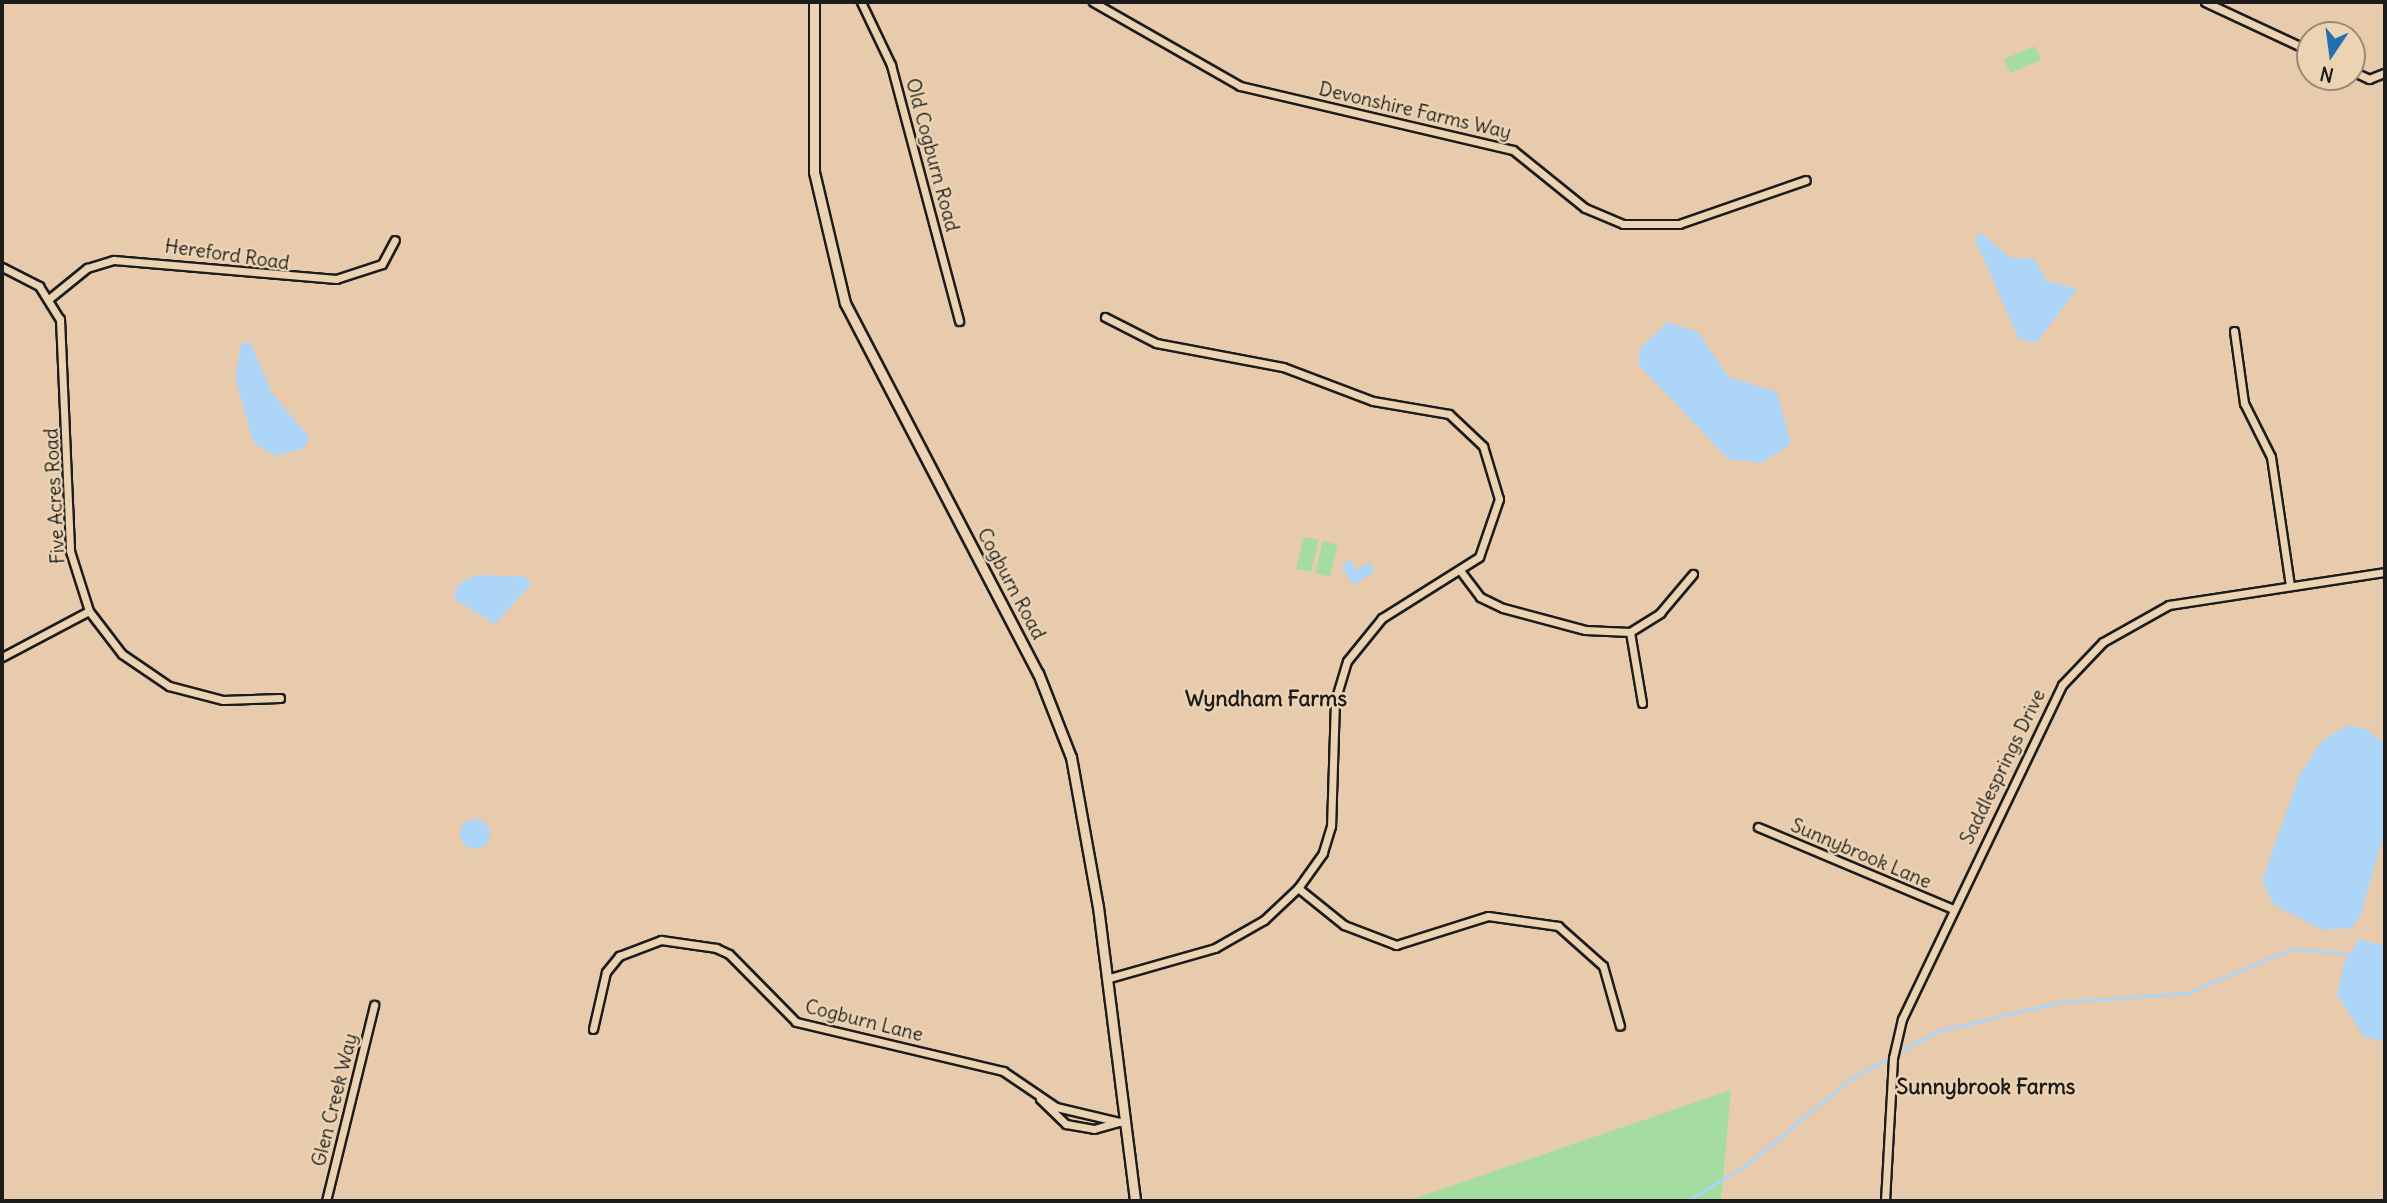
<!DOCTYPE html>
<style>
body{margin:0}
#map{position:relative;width:2387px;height:1203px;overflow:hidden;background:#e8cbac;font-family:Delius,sans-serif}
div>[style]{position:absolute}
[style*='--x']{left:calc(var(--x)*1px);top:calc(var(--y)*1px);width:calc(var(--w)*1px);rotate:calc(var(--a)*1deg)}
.green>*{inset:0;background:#a5dda1}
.water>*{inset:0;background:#acd5f7}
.round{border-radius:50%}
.stream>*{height:2.5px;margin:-1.25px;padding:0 1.25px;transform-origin:1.25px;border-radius:1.25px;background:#acd5f7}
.roads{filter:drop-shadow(2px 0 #1c1c1c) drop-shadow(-2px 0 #1c1c1c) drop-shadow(0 2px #1c1c1c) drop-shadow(0 -2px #1c1c1c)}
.minor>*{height:7px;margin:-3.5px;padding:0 3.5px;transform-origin:3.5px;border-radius:3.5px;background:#ebd3b3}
.tertiary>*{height:9px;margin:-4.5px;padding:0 4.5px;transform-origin:4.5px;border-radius:4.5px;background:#ebd3b3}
span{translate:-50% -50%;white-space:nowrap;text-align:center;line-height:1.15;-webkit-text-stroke:5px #ebd3b3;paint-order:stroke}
.street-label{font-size:19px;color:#1c1c1c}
.neighbourhood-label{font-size:21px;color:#1c1c1c;font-weight:700}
.frame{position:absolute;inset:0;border:4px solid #1c1c1c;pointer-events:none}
.north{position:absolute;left:2296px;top:21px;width:70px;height:70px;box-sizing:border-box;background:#ebd3b3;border:2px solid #988a77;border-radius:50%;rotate:193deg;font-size:19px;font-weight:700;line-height:28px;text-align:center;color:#1c1c1c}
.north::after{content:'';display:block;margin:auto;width:24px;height:32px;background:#1f6fb2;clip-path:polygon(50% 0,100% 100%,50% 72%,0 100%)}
</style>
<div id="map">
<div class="green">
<div style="clip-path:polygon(2035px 46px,2041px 60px,2010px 73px,2004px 59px)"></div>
<div style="clip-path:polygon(1304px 537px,1319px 540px,1311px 572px,1296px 569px)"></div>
<div style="clip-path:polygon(1323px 541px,1338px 545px,1330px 577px,1315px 573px)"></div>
<div style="clip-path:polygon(1731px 1090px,1721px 1201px,1407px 1201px)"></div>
</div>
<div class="water">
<div style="clip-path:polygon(1980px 232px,2009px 257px,2034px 259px,2047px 281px,2077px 289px,2036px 343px,2019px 339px,1975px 240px)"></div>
<div style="clip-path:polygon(1668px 322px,1698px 332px,1729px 377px,1777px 392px,1791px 444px,1761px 463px,1728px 459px,1638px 364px,1639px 349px)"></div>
<div style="clip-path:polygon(250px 342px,272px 393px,309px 437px,304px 448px,277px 456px,254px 444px,236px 381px,240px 344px)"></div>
<div style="clip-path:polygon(1350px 560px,1357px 570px,1369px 562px,1375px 571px,1354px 585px,1341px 566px)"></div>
<div style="clip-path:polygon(475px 575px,526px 577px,531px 584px,495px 624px,454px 599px,457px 585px)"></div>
<div style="clip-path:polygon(2346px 726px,2362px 727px,2385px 743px,2385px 831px,2360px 917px,2351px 928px,2323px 930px,2274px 905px,2262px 881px,2299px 776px,2322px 741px)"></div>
<div class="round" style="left:460px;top:819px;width:30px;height:30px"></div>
<div style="clip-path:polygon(2359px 939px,2385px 946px,2385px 1041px,2364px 1037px,2337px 995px,2344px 964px)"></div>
</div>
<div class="stream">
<div style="--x:1687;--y:1201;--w:68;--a:-31.1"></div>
<div style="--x:1745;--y:1166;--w:139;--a:-39.4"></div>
<div style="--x:1852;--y:1078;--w:98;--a:-28.7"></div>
<div style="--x:1938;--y:1031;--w:126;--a:-13.3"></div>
<div style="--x:2061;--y:1002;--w:127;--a:-4.1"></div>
<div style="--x:2188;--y:993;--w:112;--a:-23.1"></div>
<div style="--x:2291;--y:949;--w:60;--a:4.8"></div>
</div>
<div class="roads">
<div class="minor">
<div style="--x:861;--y:2;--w:70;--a:64.5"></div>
<div style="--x:891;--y:65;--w:265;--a:75.1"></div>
<div style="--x:1093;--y:2;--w:169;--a:29.7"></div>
<div style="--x:1240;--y:86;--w:280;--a:13.2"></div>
<div style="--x:1513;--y:150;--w:92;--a:38.9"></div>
<div style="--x:1585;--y:208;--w:41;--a:22.8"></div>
<div style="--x:1623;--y:224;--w:56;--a:0"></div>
<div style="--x:1679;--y:224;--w:134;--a:-19.1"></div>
<div style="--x:2205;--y:2;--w:116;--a:25"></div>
<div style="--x:2352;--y:71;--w:19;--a:25"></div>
<div style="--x:2369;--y:79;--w:16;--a:-22"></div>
<div style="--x:2;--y:267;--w:42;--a:27.2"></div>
<div style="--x:39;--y:286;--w:39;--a:58"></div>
<div style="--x:60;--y:319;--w:232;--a:87.5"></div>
<div style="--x:70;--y:551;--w:63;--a:72.4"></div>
<div style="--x:89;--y:611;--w:54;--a:52.5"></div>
<div style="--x:122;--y:654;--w:57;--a:34.2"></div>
<div style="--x:169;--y:686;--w:56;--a:14.5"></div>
<div style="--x:223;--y:700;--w:57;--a:-2"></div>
<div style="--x:50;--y:298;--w:48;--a:-39"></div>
<div style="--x:87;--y:268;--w:28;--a:-17"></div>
<div style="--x:114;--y:260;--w:223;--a:4.9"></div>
<div style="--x:336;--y:279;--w:48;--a:-18.1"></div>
<div style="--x:382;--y:264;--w:27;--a:-62"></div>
<div style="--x:1105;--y:317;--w:57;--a:27"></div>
<div style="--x:1156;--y:343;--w:129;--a:10.7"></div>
<div style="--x:1283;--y:367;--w:96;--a:20.7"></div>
<div style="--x:1373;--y:401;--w:77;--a:9.7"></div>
<div style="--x:1449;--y:414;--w:47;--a:43.3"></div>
<div style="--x:1483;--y:446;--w:55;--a:73.2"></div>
<div style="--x:1499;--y:499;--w:61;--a:109"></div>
<div style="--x:1479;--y:557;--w:115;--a:147.8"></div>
<div style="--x:1382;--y:618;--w:55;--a:129.1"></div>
<div style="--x:1347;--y:661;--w:42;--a:106.7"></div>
<div style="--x:1335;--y:701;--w:125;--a:91.8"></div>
<div style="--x:1331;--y:826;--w:28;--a:107"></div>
<div style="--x:1323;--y:853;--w:43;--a:125.5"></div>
<div style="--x:1298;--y:888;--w:47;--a:136.7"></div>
<div style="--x:1264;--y:920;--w:56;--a:150.3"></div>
<div style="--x:1215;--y:948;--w:113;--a:164.1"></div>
<div style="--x:2234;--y:331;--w:73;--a:82.1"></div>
<div style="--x:2244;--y:403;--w:60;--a:63.4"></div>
<div style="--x:2271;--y:457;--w:129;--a:81.6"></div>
<div style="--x:1462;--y:573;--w:30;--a:53"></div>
<div style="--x:1480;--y:597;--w:25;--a:26"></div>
<div style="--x:1503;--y:608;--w:85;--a:15"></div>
<div style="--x:1585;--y:630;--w:45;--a:2.5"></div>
<div style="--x:1630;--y:632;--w:36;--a:-32"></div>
<div style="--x:1660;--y:613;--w:51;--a:-49.8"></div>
<div style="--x:1630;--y:632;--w:72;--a:80.4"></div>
<div style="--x:2;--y:657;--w:98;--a:-27.9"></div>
<div style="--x:1758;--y:827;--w:212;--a:22.8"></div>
<div style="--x:1298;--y:888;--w:59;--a:38.8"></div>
<div style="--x:1344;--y:925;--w:56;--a:21"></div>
<div style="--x:1396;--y:945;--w:96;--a:-17.5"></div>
<div style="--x:1488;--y:916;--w:71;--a:8.1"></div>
<div style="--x:1558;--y:926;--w:60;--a:41.6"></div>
<div style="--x:1603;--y:966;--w:62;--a:74.2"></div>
<div style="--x:593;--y:1029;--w:58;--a:-77.2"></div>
<div style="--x:606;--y:972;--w:21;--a:-51"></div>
<div style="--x:619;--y:956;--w:45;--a:-20.9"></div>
<div style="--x:661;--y:940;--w:56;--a:8.3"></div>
<div style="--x:716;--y:948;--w:14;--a:25"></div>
<div style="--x:729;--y:954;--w:95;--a:45.4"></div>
<div style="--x:796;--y:1022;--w:213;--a:13.3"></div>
<div style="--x:1003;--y:1071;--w:64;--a:34.2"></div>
<div style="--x:1056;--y:1107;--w:66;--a:13.2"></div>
<div style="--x:1040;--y:1099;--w:36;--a:44"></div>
<div style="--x:1066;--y:1124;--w:28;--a:10"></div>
<div style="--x:1094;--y:1129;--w:26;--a:-16"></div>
<div style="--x:326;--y:1201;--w:202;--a:-76.2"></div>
<div style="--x:1885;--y:1201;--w:143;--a:-86.8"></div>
<div style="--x:1893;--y:1058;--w:40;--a:-77"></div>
<div style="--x:1902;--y:1019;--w:370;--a:-64.4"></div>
<div style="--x:2062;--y:685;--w:59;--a:-46.4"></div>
<div style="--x:2103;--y:642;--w:76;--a:-29.3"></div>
<div style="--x:2169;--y:605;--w:219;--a:-8.7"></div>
</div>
<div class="tertiary">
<div style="--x:814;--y:2;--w:170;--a:90"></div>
<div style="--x:814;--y:172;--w:135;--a:76.7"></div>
<div style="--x:845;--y:303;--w:417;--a:62.5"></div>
<div style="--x:1038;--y:673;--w:90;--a:68.6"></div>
<div style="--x:1071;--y:757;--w:152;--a:79.8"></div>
<div style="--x:1098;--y:907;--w:296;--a:82.8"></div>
</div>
</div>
<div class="street-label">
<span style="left:1415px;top:111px;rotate:13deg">Devonshire Farms Way</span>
<span style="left:932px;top:155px;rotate:75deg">Old Cogburn Road</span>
<span style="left:227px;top:255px;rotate:8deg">Hereford Road</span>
<span style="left:55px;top:496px;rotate:-93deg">Five Acres Road</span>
<span style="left:1011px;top:584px;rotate:62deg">Cogburn Road</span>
<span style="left:2003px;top:767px;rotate:-64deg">Saddlesprings Drive</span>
<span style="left:1861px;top:854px;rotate:23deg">Sunnybrook Lane</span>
<span style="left:864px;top:1021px;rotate:14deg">Cogburn Lane</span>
<span style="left:335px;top:1100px;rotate:-76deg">Glen Creek Way</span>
</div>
<div class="neighbourhood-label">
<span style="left:1266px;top:699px">Wyndham Farms</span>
<span style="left:1986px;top:1087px">Sunnybrook Farms</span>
</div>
<div class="frame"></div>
<div class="north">N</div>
</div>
